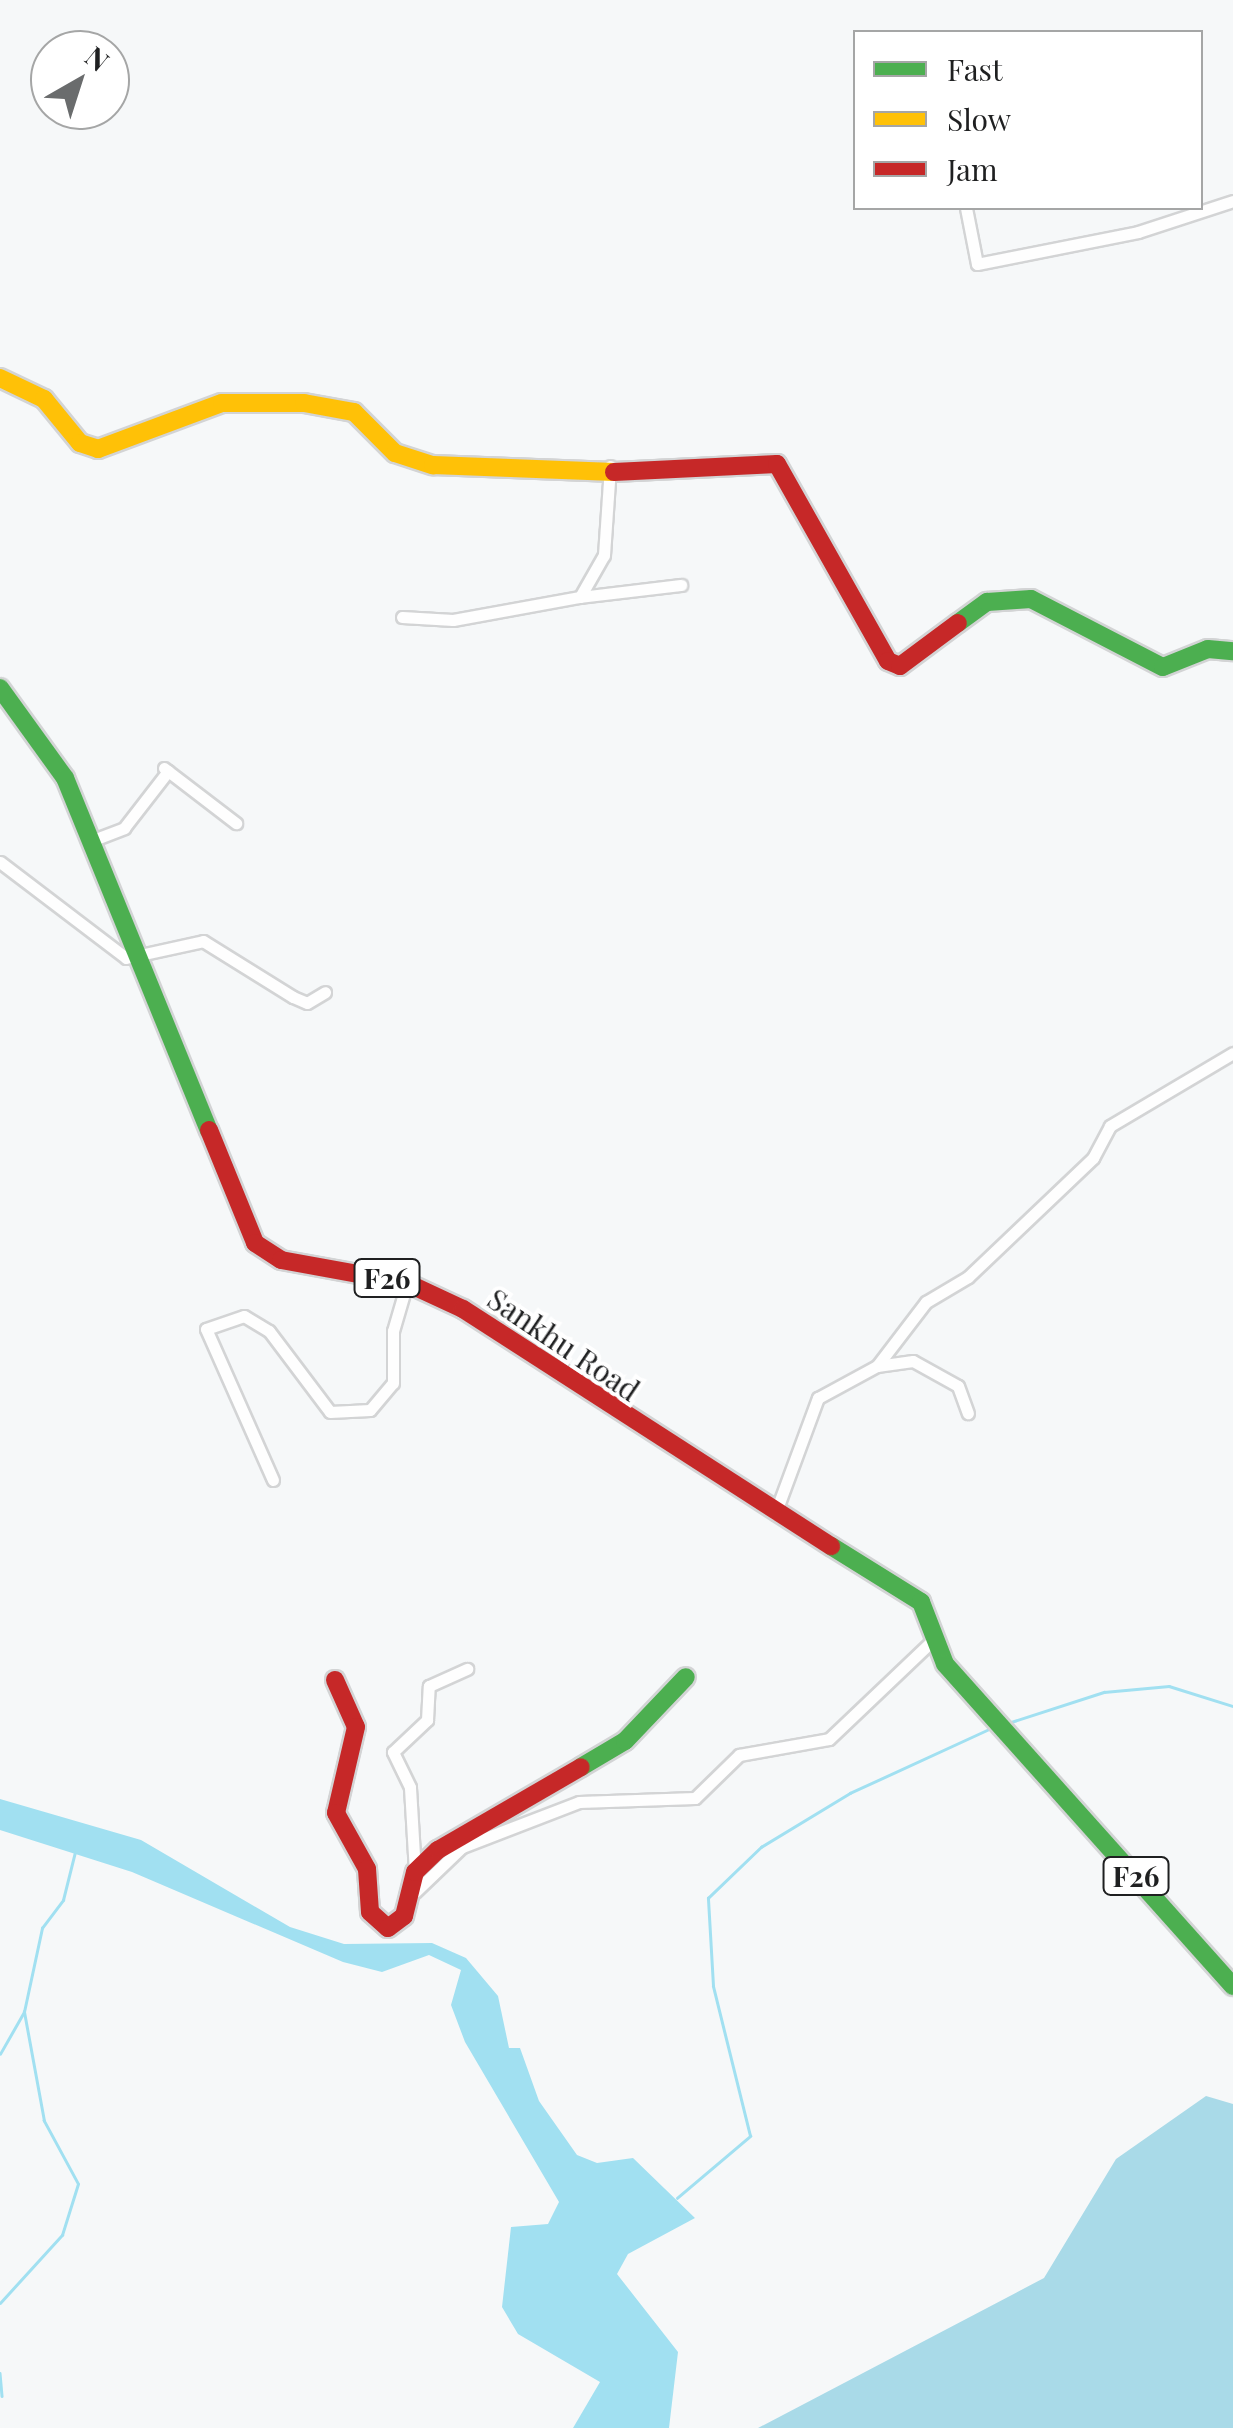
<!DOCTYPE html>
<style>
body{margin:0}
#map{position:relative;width:1233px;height:2428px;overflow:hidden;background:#f6f8f9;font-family:"Playfair Display",serif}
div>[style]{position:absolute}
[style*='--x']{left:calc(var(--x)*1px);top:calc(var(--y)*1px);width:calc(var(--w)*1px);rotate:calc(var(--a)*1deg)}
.forest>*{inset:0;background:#a9dae8}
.water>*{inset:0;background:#a1e0f1}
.stream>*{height:2.5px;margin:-1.25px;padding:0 1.25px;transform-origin:1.25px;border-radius:1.25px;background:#a1e0f1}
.roads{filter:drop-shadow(2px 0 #d3d4d5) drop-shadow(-2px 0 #d3d4d5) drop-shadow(0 2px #d3d4d5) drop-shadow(0 -2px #d3d4d5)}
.street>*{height:11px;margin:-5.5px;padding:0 5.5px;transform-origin:5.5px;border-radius:5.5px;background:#fefefe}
.fast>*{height:18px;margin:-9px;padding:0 9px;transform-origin:9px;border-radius:9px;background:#4caf50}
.slow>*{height:18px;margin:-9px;padding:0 9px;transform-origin:9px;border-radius:9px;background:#ffc107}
.jam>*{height:18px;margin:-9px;padding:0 9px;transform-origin:9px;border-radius:9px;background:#c62828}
span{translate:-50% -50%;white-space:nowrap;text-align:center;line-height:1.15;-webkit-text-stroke:8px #fff;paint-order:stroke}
.shield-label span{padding:2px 8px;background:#fff;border:2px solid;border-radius:8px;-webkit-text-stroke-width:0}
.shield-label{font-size:28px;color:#1f2021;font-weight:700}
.street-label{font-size:30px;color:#1f2021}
.legend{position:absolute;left:853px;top:30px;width:350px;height:180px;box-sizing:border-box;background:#fff;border:2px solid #a5a6a6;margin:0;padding:12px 18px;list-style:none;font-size:30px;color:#1f2021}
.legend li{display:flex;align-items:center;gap:20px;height:50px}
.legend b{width:50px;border:2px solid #a5a6a6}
.north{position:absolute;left:30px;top:30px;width:100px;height:100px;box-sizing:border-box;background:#fff;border:2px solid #a5a6a6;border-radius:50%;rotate:39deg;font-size:28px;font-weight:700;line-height:40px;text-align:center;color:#1f2021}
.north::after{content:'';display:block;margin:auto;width:35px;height:45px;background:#6a6c6d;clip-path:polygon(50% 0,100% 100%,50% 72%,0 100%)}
</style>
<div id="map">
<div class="forest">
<div style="clip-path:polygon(1206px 2096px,1233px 2104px,1233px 2428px,758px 2428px,1044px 2278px,1116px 2159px)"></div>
</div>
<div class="water">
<div style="clip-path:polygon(0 1799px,141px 1840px,290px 1927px,344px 1944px,432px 1943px,466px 1958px,498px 1996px,509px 2048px,520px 2048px,539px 2101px,577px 2155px,597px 2163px,633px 2158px,695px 2218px,628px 2254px,617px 2274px,678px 2352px,669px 2428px,573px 2428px,600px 2382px,518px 2334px,502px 2307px,511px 2227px,548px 2224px,559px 2202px,465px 2042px,451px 2005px,461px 1970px,429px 1955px,382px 1972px,343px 1962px,132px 1872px,0 1830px)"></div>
</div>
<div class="stream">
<div style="--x:1008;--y:1723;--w:101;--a:-17.9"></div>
<div style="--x:1104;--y:1692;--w:65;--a:-5.3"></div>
<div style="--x:1169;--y:1686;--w:67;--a:17.4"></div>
<div style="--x:0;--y:2054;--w:48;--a:-60.3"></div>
<div style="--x:24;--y:2012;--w:86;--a:-77.9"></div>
<div style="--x:42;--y:1928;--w:35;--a:-53"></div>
<div style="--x:63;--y:1900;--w:49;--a:-76"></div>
<div style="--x:677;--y:2198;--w:96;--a:-40.3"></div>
<div style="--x:750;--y:2136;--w:154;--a:-103.9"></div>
<div style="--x:713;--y:1986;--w:88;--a:-93.3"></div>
<div style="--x:708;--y:1898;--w:74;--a:-43.9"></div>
<div style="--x:761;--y:1847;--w:104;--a:-31.2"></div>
<div style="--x:850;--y:1793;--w:155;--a:-24.7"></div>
<div style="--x:0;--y:2303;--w:92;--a:-47.6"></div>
<div style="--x:62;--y:2235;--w:53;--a:-72.6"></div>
<div style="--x:78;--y:2184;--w:72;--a:-118.4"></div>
<div style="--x:44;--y:2121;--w:111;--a:-100.4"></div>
<div style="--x:0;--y:2373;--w:23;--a:85"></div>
</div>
<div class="roads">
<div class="street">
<div style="--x:966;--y:208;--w:57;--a:78.9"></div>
<div style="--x:977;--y:264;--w:164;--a:-11.2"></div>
<div style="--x:1138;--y:232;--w:100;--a:-18.1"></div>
<div style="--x:580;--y:597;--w:102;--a:-6.8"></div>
<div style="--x:402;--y:617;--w:51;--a:3.4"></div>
<div style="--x:453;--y:620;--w:129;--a:-10.3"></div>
<div style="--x:580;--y:597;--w:48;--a:-60.3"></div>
<div style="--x:604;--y:555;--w:89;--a:-86.1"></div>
<div style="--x:164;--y:768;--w:91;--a:37.4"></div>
<div style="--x:88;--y:842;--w:39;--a:-21"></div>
<div style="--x:124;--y:828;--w:72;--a:-52.3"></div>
<div style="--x:0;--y:862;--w:158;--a:37.3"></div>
<div style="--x:126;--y:958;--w:79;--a:-12.4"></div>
<div style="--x:203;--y:941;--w:106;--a:31.9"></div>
<div style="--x:293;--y:997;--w:15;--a:23"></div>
<div style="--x:307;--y:1003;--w:21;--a:-31"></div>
<div style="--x:877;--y:1366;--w:36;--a:-8"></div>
<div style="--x:913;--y:1361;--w:51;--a:29.1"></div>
<div style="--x:958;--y:1386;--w:29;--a:70"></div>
<div style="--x:273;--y:1480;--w:165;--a:-113.9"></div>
<div style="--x:206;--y:1329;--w:40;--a:-18.9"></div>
<div style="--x:244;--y:1316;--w:29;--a:31"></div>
<div style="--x:269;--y:1331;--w:101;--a:53"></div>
<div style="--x:330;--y:1412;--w:40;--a:-2.9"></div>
<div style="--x:370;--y:1410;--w:35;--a:-50"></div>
<div style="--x:393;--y:1383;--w:52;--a:-90"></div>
<div style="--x:393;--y:1331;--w:50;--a:-73.7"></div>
<div style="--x:775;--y:1514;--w:124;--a:-69.7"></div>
<div style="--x:818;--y:1398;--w:67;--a:-28.5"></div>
<div style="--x:877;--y:1366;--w:81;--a:-52.6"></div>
<div style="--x:926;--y:1302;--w:49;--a:-30.8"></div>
<div style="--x:968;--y:1277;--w:173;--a:-43.6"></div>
<div style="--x:1093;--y:1158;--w:36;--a:-62"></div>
<div style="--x:1110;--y:1126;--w:143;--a:-30.7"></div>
<div style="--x:415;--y:1872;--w:85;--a:-93.4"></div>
<div style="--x:410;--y:1787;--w:39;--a:-116"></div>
<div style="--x:393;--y:1752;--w:47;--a:-43.3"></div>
<div style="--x:427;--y:1720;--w:34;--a:-87"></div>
<div style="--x:429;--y:1686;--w:42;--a:-24.1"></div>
<div style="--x:415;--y:1892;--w:65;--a:-43.8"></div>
<div style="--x:462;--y:1847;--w:125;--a:-21"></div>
<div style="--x:579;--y:1802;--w:116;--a:-2"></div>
<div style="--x:695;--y:1798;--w:62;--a:-44.3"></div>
<div style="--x:739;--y:1755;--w:91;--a:-10.1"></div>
<div style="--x:829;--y:1739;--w:144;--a:-43.6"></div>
</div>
<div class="fast">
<div style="--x:958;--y:623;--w:36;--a:-36"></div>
<div style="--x:987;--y:602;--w:44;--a:-3.9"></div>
<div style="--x:1031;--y:599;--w:148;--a:27.3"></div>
<div style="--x:1163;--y:667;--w:48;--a:-21.8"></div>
<div style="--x:1208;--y:649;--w:25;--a:5"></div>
<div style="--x:0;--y:688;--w:111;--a:54.2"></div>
<div style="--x:65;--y:778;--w:380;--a:67.8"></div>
<div style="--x:831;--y:1546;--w:106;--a:31.9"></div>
<div style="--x:921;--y:1602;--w:66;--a:68.8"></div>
<div style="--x:945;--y:1664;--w:432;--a:48.2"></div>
<div style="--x:581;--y:1767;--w:51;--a:-30.6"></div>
<div style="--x:625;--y:1741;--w:88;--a:-46.4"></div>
</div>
<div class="slow">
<div style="--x:0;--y:378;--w:49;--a:25.5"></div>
<div style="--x:44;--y:399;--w:57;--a:50.7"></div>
<div style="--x:80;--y:443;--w:19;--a:18"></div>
<div style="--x:98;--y:449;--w:132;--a:-20.4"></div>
<div style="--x:222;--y:403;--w:82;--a:0"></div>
<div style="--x:304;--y:403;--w:51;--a:10.2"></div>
<div style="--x:354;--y:412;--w:58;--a:45"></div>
<div style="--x:395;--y:453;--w:40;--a:18"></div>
<div style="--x:433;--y:465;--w:181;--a:2.2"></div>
</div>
<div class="jam">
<div style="--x:614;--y:472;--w:163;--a:-2.8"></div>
<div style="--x:777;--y:464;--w:226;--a:60.6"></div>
<div style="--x:888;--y:661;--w:13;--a:23"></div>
<div style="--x:900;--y:666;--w:72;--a:-36.6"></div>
<div style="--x:209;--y:1130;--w:122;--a:67.8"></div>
<div style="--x:255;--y:1243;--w:31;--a:33"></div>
<div style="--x:281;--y:1260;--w:128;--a:10.3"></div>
<div style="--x:407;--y:1283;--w:62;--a:24.9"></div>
<div style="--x:463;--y:1309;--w:438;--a:32.8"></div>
<div style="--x:335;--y:1680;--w:51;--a:65.9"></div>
<div style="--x:356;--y:1727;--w:88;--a:103.1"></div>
<div style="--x:336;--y:1813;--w:64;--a:61"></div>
<div style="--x:367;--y:1869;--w:43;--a:86"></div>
<div style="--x:370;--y:1912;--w:24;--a:42"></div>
<div style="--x:388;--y:1928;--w:20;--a:-37"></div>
<div style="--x:404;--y:1916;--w:45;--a:-76"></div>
<div style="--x:415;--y:1872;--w:32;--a:-44"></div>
<div style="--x:438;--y:1850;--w:165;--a:-30.1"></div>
</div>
</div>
<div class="shield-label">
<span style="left:387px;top:1278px">F26</span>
<span style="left:1136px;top:1876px">F26</span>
</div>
<div class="street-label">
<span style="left:564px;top:1344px;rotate:34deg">Sankhu Road</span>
</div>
<ul class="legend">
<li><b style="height:12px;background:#4caf50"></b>Fast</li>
<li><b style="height:12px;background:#ffc107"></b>Slow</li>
<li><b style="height:12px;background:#c62828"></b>Jam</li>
</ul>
<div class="north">N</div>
</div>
